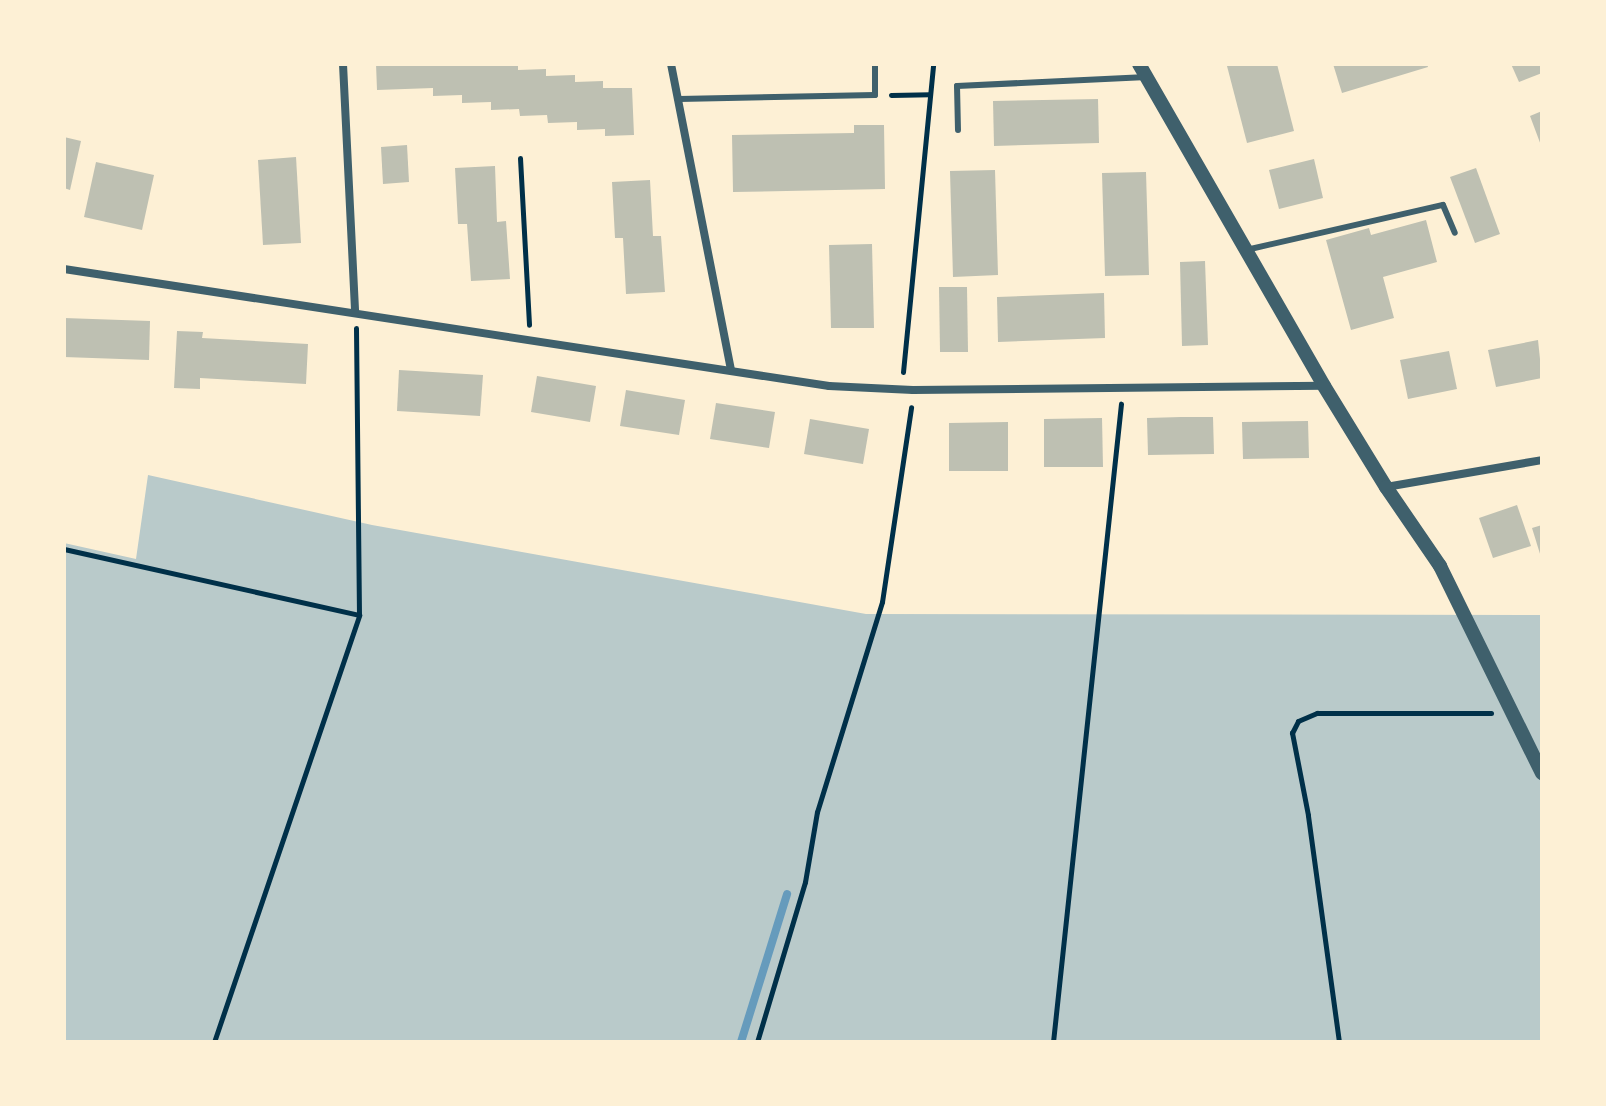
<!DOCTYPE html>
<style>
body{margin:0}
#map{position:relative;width:1606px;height:1106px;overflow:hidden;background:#fdf0d5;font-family:"Nunito Sans",sans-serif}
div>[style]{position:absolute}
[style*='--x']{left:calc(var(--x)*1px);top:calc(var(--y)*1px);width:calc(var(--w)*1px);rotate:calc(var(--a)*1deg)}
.green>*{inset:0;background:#b9caca}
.stream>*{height:8px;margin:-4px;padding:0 4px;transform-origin:4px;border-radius:4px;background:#669bbc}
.building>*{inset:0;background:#bec0b2}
.path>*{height:5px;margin:-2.5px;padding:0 2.5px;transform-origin:2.5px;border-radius:2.5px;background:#003049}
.service>*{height:6px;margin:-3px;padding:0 3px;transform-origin:3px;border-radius:3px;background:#3f606c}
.minor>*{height:8px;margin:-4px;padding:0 4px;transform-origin:4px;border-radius:4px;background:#3f606c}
.tertiary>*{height:14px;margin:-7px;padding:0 7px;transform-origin:7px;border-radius:7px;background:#3f606c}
span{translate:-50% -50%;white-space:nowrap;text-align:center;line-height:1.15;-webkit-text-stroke:7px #fdf0d5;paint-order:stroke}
.frame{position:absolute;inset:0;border:66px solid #fdf0d5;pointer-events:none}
</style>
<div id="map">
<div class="green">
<div style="clip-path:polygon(148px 475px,372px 525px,866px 614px,1542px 615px,1542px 1042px,64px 1042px,64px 543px,136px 559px)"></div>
</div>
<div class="stream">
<div style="--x:741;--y:1042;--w:155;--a:-72.7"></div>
</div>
<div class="building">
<div style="clip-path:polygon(376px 64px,518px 64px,518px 70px,546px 69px,546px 76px,575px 75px,575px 82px,603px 81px,603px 88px,632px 88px,634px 135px,605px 136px,605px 129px,577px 130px,577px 122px,548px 123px,547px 115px,520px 116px,519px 109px,491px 110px,491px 102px,462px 103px,462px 95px,433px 96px,433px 88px,377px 90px)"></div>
<div style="clip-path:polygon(1236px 64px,1277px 64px,1294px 131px,1247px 143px,1227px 66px)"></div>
<div style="clip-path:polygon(1333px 64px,1427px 64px,1428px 67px,1342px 93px)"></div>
<div style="clip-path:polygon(1511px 64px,1542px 64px,1542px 73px,1519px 82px)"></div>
<div style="clip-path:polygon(1098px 99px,1099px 143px,994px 146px,993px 101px)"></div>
<div style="clip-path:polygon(1542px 111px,1542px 148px,1530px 116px)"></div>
<div style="clip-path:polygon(854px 125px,884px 125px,885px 189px,733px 192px,732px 135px,854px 133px)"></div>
<div style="clip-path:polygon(64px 137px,81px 141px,70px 190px,64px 188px)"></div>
<div style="clip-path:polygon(407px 145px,409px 182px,383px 184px,381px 147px)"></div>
<div style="clip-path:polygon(296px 157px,301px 243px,263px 245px,258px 160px)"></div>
<div style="clip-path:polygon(1314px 159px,1323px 198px,1279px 209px,1269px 170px)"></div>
<div style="clip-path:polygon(96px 162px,154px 175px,142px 230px,84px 217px)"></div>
<div style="clip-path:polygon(495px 166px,497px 222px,506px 221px,510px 279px,471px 281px,467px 224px,458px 224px,455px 168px)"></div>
<div style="clip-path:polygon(1476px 168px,1500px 234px,1475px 243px,1450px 177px)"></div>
<div style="clip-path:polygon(995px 170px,998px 275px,953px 277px,950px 171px)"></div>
<div style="clip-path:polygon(1146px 172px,1149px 275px,1105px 276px,1102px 173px)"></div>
<div style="clip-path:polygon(650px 180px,653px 236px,661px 236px,665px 292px,626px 294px,623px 238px,615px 238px,612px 182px)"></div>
<div style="clip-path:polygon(1426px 220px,1437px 262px,1383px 277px,1394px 318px,1351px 330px,1326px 240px,1369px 228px,1371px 235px)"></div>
<div style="clip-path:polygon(872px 244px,874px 328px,831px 328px,829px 245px)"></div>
<div style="clip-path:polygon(1205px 261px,1208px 345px,1182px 346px,1180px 262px)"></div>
<div style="clip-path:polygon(939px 287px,967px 287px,968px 352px,940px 352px)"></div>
<div style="clip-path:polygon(1104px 293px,1105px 338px,998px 342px,997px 297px)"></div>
<div style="clip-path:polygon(64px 318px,150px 321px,149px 360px,64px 357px)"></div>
<div style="clip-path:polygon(177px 331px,203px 332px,202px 338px,308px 344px,306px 384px,200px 378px,200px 389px,174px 388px)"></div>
<div style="clip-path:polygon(1538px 340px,1542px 378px,1496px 387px,1488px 350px)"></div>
<div style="clip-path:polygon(1449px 351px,1457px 389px,1408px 399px,1400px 360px)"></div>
<div style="clip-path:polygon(399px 370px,483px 375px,480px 416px,397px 411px)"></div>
<div style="clip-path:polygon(537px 376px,596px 386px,590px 422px,531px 412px)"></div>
<div style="clip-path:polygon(626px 390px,685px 400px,679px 435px,620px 426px)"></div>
<div style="clip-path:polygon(716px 403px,775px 412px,769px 448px,710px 439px)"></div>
<div style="clip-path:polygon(1181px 417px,1213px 417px,1214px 454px,1148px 455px,1147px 418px)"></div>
<div style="clip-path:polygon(1102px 418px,1103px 467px,1044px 467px,1044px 419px)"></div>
<div style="clip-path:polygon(810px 419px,869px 429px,863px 464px,804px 454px)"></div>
<div style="clip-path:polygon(1308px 421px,1309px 458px,1243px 459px,1242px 422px)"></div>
<div style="clip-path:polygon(1008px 422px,1008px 471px,949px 471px,949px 423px)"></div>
<div style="clip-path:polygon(1517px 505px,1531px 546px,1493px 558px,1479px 518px)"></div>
<div style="clip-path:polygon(1542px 525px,1542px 557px,1541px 557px,1532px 528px)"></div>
</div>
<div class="path">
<div style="--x:891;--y:95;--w:39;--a:-1"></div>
<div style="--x:520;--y:158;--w:167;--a:86.9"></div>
<div style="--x:903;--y:372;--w:309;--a:-84.4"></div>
<div style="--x:64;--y:549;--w:302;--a:12.6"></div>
<div style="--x:214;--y:1042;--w:451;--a:-71.2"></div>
<div style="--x:359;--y:615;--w:287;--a:-90.6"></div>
<div style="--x:757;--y:1042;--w:167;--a:-73.3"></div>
<div style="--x:805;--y:882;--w:71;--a:-80.3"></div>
<div style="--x:817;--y:812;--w:220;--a:-72.8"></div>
<div style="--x:882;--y:602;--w:197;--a:-81.5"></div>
<div style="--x:1053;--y:1042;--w:642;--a:-83.92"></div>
<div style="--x:1339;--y:1042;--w:229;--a:-97.8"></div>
<div style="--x:1308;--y:815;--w:84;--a:-101"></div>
<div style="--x:1292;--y:733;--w:13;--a:-63"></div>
<div style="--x:1298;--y:721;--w:21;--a:-23"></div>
<div style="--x:1317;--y:713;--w:174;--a:0"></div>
</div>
<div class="service">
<div style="--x:679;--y:99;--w:196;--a:-1.2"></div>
<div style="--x:875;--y:95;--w:31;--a:-90"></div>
<div style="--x:958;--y:130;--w:44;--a:-91.3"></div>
<div style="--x:957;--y:86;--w:190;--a:-2.7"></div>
<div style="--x:1246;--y:250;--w:202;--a:-12.9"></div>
<div style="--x:1443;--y:205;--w:30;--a:67"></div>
</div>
<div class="minor">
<div style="--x:343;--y:64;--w:247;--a:87.2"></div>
<div style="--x:671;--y:64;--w:312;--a:78.9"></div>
<div style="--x:64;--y:269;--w:774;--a:8.7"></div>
<div style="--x:829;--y:386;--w:84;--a:2.7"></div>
<div style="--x:913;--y:390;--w:411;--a:-0.6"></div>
<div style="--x:1386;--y:487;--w:158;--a:-9.8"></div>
</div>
<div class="tertiary">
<div style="--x:1139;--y:64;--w:371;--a:60.1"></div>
<div style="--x:1324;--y:386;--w:119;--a:58.5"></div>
<div style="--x:1386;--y:487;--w:96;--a:55.6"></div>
<div style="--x:1440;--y:566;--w:231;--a:63.8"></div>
</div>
<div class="frame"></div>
</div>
